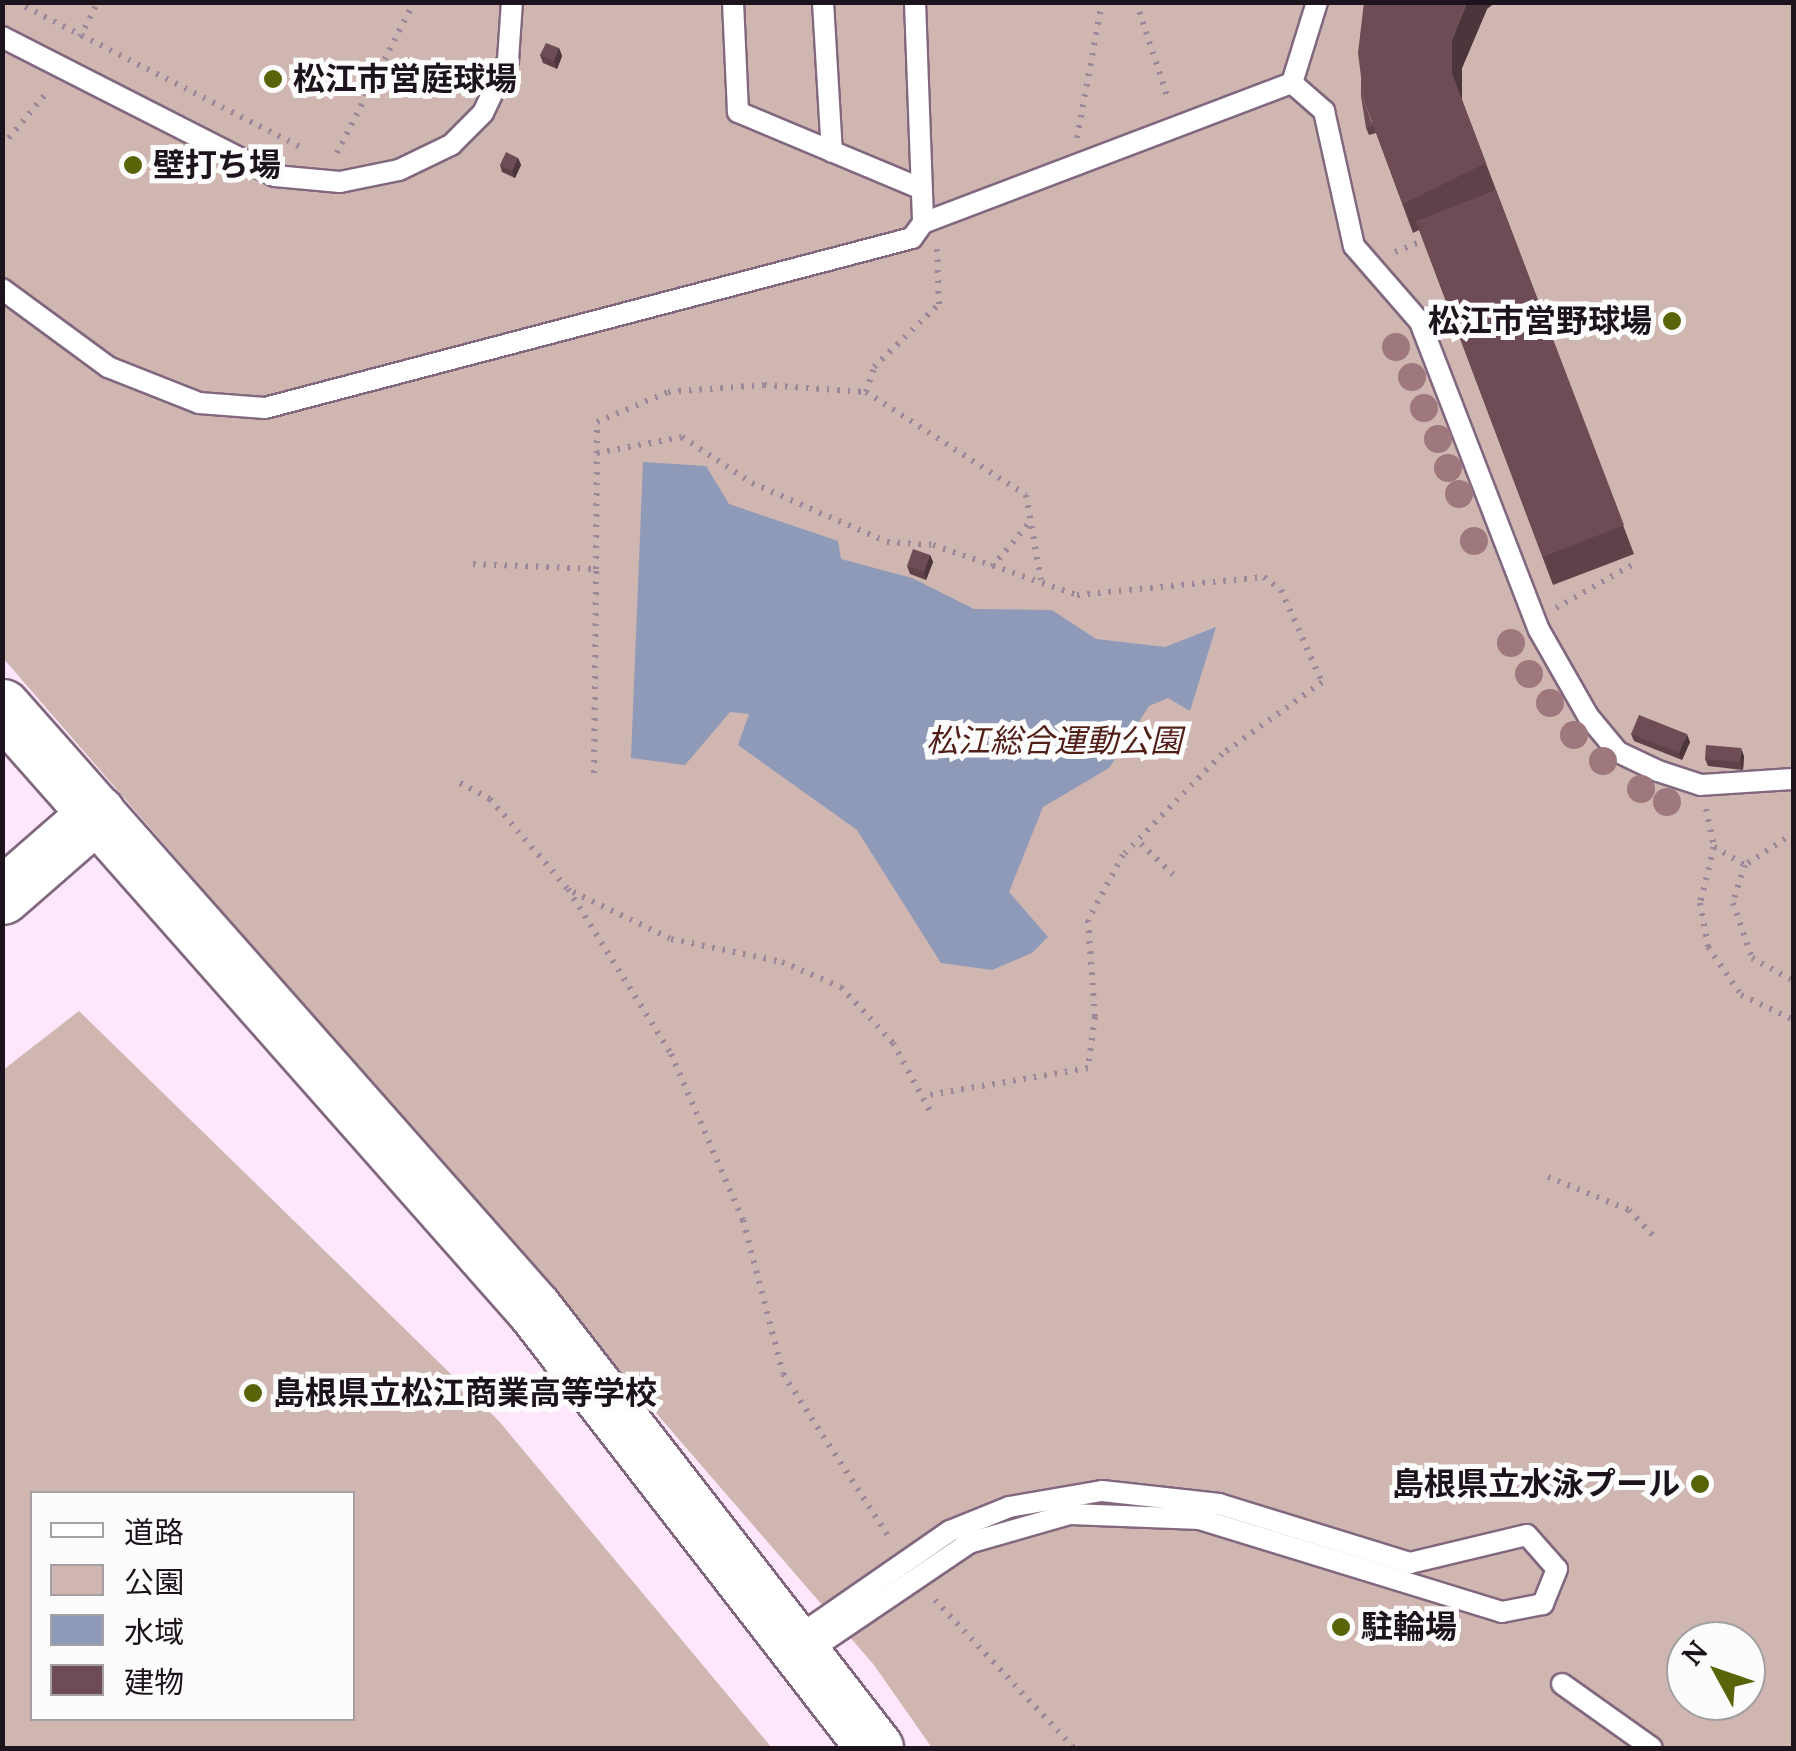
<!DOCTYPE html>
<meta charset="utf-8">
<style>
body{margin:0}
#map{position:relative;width:1796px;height:1751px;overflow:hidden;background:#fee7fb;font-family:Lora,"Noto Sans JP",serif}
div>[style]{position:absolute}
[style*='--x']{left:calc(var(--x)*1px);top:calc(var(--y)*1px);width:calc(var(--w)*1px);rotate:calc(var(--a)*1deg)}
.green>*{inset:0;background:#d0b6b1}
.water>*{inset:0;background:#8f99b8}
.path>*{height:6px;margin-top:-3px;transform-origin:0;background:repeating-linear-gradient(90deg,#9a8998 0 2.5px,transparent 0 10.5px)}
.roads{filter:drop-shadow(2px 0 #81687e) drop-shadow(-2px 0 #81687e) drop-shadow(0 2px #81687e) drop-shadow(0 -2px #81687e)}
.lane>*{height:20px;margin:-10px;padding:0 10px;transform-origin:10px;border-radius:10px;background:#fff}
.secondary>*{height:55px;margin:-27.5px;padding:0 27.5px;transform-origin:27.5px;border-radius:27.5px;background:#fff}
.trees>*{width:28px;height:28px;margin:-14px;border-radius:50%;background:#9f787e}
.wall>*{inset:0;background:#5f414a}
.shaded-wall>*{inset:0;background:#4d353c}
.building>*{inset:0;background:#6e4c56}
.dots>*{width:28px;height:28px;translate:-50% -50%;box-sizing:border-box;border:5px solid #fcfcfc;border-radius:50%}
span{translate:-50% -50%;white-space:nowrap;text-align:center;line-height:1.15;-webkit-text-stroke:10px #fcfcfc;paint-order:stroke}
.poi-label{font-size:32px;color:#1d131c;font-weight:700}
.left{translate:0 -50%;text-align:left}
.right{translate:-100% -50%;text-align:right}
.park-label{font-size:32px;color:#511e18;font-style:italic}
.frame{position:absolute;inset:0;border:5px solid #1d131c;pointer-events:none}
.legend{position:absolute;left:30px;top:1491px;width:325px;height:230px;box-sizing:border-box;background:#fcfcfc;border:2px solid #a39fa2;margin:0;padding:12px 18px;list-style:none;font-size:30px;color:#1d131c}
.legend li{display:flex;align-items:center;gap:20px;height:50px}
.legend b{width:50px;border:2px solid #a39fa2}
.north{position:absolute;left:1666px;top:1621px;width:100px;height:100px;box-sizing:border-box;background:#fcfcfc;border:2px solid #a39fa2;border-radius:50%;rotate:310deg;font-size:28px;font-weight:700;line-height:40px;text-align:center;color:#1d131c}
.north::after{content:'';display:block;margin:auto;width:35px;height:45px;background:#586407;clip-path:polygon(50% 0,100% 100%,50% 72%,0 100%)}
</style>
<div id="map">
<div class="green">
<div style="clip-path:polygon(evenodd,2px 3px,1793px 3px,1793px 1748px,932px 1748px,874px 1665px,3px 658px,2px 3px,1686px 1641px,1746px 1641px,1746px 1701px,1686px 1701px,1686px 1641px)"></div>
<div style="clip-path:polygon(evenodd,79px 1011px,498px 1420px,772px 1748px,3px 1748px,3px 1070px,79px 1011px,32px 1494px,352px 1494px,352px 1718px,32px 1718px,32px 1494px)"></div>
</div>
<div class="water">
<div style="clip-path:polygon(643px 462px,706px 466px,729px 504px,838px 541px,841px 559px,912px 578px,974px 609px,1052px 610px,1096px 639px,1165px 647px,1216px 627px,1190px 711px,1168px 698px,1149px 706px,1109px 768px,1043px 807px,1009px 892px,1048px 937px,1032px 953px,992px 970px,941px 963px,857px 830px,738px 745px,749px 714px,730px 712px,685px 765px,631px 758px)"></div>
</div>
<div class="path">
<div style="--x:16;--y:2;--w:324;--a:27"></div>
<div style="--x:1136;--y:2;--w:104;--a:71.6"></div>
<div style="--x:80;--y:37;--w:39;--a:-63"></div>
<div style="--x:1077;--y:138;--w:138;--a:-79.6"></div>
<div style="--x:2;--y:146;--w:73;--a:-50"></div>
<div style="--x:337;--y:153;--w:169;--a:-63"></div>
<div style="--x:1395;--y:252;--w:38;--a:-22"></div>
<div style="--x:866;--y:392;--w:190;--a:32.8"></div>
<div style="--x:1026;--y:495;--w:86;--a:80"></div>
<div style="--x:597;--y:453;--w:86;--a:-10.7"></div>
<div style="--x:682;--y:437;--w:84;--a:33.3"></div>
<div style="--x:752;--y:483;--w:147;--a:23.6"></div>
<div style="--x:887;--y:542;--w:46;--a:3.7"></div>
<div style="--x:933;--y:545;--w:152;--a:19.1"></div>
<div style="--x:1077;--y:595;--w:188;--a:-5.5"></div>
<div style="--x:1264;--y:577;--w:21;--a:37"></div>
<div style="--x:1281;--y:590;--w:101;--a:66"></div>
<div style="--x:1322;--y:682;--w:123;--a:144.2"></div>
<div style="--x:1222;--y:754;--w:141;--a:134.4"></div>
<div style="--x:1123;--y:855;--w:74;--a:118.3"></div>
<div style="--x:1088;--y:920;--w:97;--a:85.9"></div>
<div style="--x:1095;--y:1017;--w:51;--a:97.8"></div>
<div style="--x:1088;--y:1068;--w:168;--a:170.4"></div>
<div style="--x:473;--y:564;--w:123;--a:2.3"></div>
<div style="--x:596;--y:569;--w:147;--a:-89.6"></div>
<div style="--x:597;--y:422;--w:77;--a:-22.9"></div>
<div style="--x:668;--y:392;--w:96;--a:-4.2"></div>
<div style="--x:764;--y:385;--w:102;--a:3.9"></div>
<div style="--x:866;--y:392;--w:26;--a:-72"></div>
<div style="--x:874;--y:367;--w:91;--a:-44.1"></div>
<div style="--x:939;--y:304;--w:55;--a:-92.1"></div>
<div style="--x:992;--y:567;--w:59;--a:-49.8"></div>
<div style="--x:1556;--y:608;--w:93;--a:-29.6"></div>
<div style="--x:594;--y:773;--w:204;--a:-89.4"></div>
<div style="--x:460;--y:783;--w:34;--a:28"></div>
<div style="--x:490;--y:799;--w:119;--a:49.1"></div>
<div style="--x:568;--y:889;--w:195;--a:58"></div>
<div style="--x:671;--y:1054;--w:181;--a:66.6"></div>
<div style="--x:743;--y:1220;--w:159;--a:75.4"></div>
<div style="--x:783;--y:1374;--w:197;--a:57"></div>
<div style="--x:1706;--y:809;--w:39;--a:78"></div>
<div style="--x:1714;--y:847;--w:58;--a:104"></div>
<div style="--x:1700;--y:903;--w:45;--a:79.7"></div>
<div style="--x:1708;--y:947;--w:58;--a:55.5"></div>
<div style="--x:1741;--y:995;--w:59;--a:25.3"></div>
<div style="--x:1794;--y:833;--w:59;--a:146.9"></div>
<div style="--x:1745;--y:865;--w:40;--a:108"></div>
<div style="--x:1733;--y:903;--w:58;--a:70.9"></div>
<div style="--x:1752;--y:958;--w:48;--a:28.7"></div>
<div style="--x:1141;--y:844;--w:47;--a:43.3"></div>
<div style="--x:1714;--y:847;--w:36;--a:30"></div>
<div style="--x:573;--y:892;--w:109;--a:25.6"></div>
<div style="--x:671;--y:939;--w:113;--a:11.7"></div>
<div style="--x:782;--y:962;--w:64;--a:23"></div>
<div style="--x:841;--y:987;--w:76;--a:47.1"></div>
<div style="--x:893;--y:1043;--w:80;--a:61.5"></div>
<div style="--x:1548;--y:1177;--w:87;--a:22.2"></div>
<div style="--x:1629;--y:1210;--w:42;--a:46.9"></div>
<div style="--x:935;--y:1600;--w:203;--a:46.8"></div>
</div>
<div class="roads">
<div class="lane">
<div style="--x:733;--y:2;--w:110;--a:87.4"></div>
<div style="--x:738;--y:112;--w:199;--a:22.7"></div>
<div style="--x:823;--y:2;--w:150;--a:86.6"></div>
<div style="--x:915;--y:2;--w:221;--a:87.9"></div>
<div style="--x:2;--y:37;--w:306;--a:27"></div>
<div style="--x:275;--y:176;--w:65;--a:5.3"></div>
<div style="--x:340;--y:182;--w:60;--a:-11.5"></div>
<div style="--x:399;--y:170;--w:58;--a:-25.7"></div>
<div style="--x:451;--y:145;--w:45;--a:-45"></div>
<div style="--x:483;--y:113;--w:59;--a:-64.7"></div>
<div style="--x:508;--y:60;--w:58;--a:-86.1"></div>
<div style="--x:1292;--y:83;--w:43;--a:41.2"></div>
<div style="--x:1324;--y:111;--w:138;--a:77.5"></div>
<div style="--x:1354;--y:246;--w:101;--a:49"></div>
<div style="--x:1420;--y:322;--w:330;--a:68.9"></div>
<div style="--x:1539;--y:630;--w:99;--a:60.3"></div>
<div style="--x:1588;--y:716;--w:47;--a:50.2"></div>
<div style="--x:1618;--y:752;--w:44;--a:25.4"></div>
<div style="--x:1658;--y:771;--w:45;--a:18"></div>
<div style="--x:1701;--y:785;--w:93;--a:-3.7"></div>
<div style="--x:2;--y:289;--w:132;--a:36.3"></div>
<div style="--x:108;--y:367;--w:98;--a:21.6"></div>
<div style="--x:199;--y:403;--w:66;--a:4.3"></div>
<div style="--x:265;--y:408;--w:669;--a:-14.72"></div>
<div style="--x:912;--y:238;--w:19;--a:-54"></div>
<div style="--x:923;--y:223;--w:395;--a:-20.8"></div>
<div style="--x:1292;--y:83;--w:85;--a:-72.8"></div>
<div style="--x:794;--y:1639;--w:190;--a:-34.7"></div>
<div style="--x:950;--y:1531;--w:64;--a:-22.1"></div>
<div style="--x:1009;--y:1507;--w:94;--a:-9.8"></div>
<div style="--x:1102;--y:1491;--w:118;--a:6.3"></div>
<div style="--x:1219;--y:1504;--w:200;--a:17.2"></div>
<div style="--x:1410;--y:1563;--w:120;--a:-13.5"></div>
<div style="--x:1527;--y:1535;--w:45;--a:48.6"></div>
<div style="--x:1557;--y:1569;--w:38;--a:112"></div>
<div style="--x:1543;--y:1604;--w:42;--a:169"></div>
<div style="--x:1502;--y:1612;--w:316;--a:-162.9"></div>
<div style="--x:1200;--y:1519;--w:130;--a:-177.8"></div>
<div style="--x:1070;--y:1514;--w:105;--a:164"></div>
<div style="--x:969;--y:1543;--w:198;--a:145.9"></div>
<div style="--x:1562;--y:1684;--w:110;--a:35.4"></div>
</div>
<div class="secondary">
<div style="--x:2;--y:707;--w:803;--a:48.53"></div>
<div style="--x:534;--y:1309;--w:556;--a:52.16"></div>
<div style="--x:2;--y:896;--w:126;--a:-41.1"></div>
</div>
</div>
<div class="trees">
<div style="left:1396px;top:347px"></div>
<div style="left:1412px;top:377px"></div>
<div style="left:1424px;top:408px"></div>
<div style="left:1438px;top:439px"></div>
<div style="left:1448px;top:468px"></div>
<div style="left:1459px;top:494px"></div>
<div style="left:1474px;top:541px"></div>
<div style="left:1511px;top:643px"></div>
<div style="left:1529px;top:674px"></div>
<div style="left:1550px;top:703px"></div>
<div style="left:1574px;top:735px"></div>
<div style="left:1603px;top:761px"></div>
<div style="left:1641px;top:789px"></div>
<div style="left:1667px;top:802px"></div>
</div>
<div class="wall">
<div style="clip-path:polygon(1487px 9px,1462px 68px,1462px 100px,1634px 554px,1553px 585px,1419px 230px,1413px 233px,1376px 133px,1369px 135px,1366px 128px)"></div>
<div style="clip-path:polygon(559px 48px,562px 56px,557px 69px,543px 63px,540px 55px)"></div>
<div style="clip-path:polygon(518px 158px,521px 165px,515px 178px,502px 172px,500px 165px)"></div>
<div style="clip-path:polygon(930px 555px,933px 562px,926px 580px,910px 574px,907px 566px)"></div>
<div style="clip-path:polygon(1631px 734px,1690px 742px,1682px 760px,1634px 741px)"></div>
<div style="clip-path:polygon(1744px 756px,1743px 770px,1708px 766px,1705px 759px)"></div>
</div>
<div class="shaded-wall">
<div style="clip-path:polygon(1467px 2px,1496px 2px,1487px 9px,1462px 68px,1462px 102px,1452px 73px,1452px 39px)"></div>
<div style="clip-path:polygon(559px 48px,562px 56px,557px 69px,554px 61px)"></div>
<div style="clip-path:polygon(518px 158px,521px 165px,515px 178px,512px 171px)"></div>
<div style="clip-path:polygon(930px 555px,933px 562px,926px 580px,924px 572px)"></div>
<div style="clip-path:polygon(1687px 734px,1690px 742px,1682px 760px,1679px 753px)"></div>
<div style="clip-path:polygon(1741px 748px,1744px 756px,1743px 770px,1740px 762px)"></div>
</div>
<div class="building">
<div style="clip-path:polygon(1364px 2px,1467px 2px,1452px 39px,1452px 73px,1486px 163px,1403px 204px,1364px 101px,1358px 53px)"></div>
<div style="clip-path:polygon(546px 43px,559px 48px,554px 61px,540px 55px)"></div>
<div style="clip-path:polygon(1361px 73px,1364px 101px,1373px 126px,1366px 128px,1361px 96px)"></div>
<div style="clip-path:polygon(506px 152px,518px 158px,512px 171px,500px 165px)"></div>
<div style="clip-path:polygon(1496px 190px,1624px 525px,1543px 557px,1416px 221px)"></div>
<div style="clip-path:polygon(913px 549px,930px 555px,924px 572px,907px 566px)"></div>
<div style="clip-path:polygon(1639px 715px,1687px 734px,1679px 753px,1631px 734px)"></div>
<div style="clip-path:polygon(1706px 745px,1741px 748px,1740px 762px,1705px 759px)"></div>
</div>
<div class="dots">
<div style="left:273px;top:79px;background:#586407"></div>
<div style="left:133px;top:165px;background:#586407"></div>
<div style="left:1672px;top:321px;background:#586407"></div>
<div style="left:253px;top:1393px;background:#586407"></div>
<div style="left:1700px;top:1484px;background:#586407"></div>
<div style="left:1341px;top:1627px;background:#586407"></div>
</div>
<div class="poi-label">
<span class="left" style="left:293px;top:79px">松江市営庭球場</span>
<span class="left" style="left:153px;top:165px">壁打ち場</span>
<span class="right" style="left:1652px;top:321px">松江市営野球場</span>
<span class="left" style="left:273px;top:1393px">島根県立松江商業高等学校</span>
<span class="right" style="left:1680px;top:1484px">島根県立水泳プール</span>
<span class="left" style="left:1361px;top:1627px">駐輪場</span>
</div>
<div class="park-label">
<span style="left:1054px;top:741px">松江総合運動公園</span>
</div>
<div class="frame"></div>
<ul class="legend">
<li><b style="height:12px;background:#fff"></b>道路</li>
<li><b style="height:28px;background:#d0b6b1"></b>公園</li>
<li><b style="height:28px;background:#8f99b8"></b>水域</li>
<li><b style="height:28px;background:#6e4c56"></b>建物</li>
</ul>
<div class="north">N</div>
</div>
